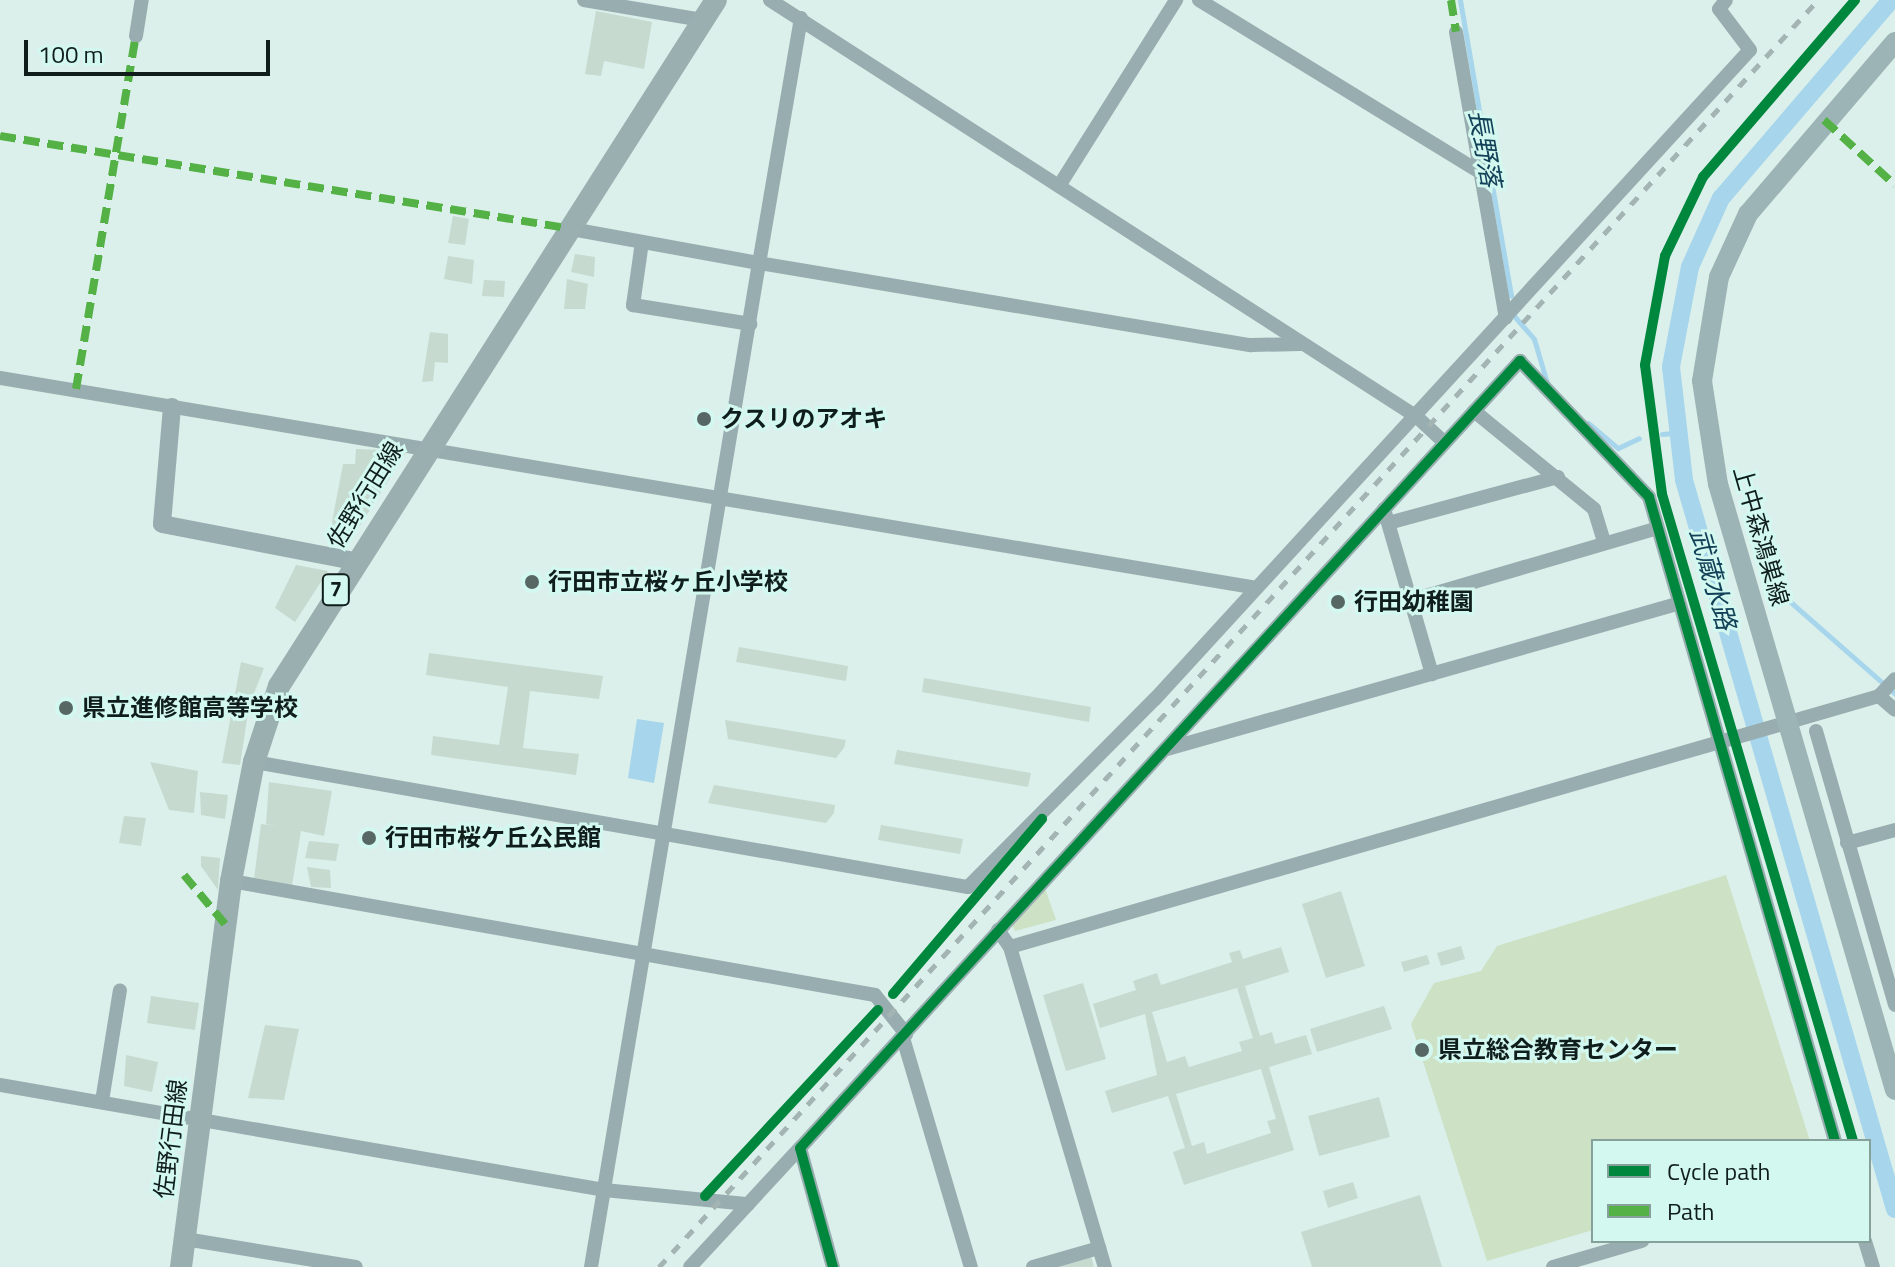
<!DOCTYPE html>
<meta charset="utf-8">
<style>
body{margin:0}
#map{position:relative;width:1895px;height:1267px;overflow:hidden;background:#dbf0eb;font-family:"Titillium Web","Noto Sans JP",sans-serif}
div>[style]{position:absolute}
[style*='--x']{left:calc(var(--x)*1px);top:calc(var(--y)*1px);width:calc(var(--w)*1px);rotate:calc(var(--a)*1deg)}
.green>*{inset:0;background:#cde1c5}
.water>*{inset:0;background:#a7d5ec}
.stream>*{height:5px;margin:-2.5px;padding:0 2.5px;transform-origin:2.5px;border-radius:2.5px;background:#a7d5ec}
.canal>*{height:18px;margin:-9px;padding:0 9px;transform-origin:9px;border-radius:9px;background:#a7d5ec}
.building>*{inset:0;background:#c6dad0}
.minor>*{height:14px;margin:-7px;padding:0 7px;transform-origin:7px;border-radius:7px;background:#98adaf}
.tertiary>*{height:18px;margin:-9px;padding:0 9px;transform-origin:9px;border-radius:9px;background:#98adaf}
.secondary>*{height:20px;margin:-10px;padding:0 10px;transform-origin:10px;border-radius:10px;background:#9cb4b5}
.primary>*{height:22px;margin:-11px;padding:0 11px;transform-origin:11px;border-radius:11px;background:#9aafb0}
.rail>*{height:5px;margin-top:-2.5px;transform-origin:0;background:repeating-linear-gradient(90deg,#a3b4b2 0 10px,transparent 0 20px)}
.quiet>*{height:8px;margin-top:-4px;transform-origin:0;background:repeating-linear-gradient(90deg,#54b145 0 16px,transparent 0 24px)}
.cycleway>*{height:10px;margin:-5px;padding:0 5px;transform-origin:5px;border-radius:5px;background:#00873e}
.dots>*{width:22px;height:22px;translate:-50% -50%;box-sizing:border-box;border:4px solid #d3f8ef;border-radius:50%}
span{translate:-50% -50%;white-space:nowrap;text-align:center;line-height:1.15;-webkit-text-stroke:6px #d3f8ef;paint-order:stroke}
.shield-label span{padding:2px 6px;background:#d3f8ef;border:2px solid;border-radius:6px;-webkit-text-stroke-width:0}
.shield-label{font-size:22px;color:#101e1b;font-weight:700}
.poi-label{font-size:24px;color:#101e1b;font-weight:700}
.left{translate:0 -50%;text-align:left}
.street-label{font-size:24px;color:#101e1b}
.water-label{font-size:26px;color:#134158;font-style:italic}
.legend{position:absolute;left:1591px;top:1139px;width:280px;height:104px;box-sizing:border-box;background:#d3f8ef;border:2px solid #85a19a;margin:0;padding:10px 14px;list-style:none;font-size:24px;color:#101e1b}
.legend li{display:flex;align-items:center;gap:16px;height:40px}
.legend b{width:40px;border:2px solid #85a19a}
.scale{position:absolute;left:24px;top:40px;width:246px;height:36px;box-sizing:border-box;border:4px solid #101e1b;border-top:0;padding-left:10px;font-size:24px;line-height:28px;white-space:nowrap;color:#101e1b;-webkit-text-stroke:6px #d3f8ef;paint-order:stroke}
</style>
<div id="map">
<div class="green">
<div style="clip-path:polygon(1726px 875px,1810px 1141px,1593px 1141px,1593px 1230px,1487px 1261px,1411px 1024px,1434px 983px,1481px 971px,1497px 946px)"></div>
<div style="clip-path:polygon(1044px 885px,1056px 920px,1015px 931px,1010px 921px)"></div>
</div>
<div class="water">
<div style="clip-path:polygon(637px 719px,664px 723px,654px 783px,628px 778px)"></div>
</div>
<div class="stream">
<div style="--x:1460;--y:0;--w:300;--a:80.2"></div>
<div style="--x:1515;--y:317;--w:29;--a:49"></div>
<div style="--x:1534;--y:339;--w:46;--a:73.5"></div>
<div style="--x:1588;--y:423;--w:39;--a:40"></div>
<div style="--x:1618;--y:448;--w:23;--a:-25"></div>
<div style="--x:1662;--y:434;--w:13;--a:-4"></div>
<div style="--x:1770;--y:584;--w:167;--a:41.3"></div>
</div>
<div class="canal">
<div style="--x:1891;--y:0;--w:261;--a:130.6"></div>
<div style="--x:1721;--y:198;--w:76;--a:114.2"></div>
<div style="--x:1690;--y:267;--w:102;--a:100.8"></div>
<div style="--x:1671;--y:367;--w:114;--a:83.4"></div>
<div style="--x:1684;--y:480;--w:759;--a:73.86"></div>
</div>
<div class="building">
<div style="clip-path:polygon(596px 11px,652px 22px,644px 69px,604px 61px,601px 76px,585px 74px)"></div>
<div style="clip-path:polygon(453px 216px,469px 219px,465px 245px,448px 243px)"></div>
<div style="clip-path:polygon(575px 254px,595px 257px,594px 277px,571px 272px)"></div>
<div style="clip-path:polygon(448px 256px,474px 260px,472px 284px,444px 279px)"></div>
<div style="clip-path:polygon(567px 279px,588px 284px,585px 309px,564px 309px)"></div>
<div style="clip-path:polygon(484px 280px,505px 281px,504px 297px,482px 296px)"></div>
<div style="clip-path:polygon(430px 332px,448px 334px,448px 363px,435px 362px,433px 381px,422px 382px)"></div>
<div style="clip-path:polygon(356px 449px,407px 451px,349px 543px,335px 541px,332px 522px,343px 464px,355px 464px)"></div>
<div style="clip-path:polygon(296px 565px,328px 571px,295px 622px,275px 608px)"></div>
<div style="clip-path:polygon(739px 647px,848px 666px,846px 681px,736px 662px)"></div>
<div style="clip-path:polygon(429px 653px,603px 676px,599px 699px,530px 691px,523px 748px,579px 754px,576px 775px,431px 755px,433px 736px,499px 745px,508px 687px,426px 675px)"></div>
<div style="clip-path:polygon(241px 662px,264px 668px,249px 706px,240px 765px,222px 763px)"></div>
<div style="clip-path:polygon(924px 678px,1091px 707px,1089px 722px,922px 692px)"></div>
<div style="clip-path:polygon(725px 720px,846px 740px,844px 748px,836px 758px,728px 739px)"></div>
<div style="clip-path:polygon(897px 750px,1031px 773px,1028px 787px,894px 764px)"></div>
<div style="clip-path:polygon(150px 762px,198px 771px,194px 813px,169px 810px)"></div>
<div style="clip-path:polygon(269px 782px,332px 791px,324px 836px,301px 831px,292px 885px,254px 879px,261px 824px,277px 826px,266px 824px)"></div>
<div style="clip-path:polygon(714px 785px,835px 805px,834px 813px,826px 823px,708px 803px)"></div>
<div style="clip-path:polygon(200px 792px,228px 795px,225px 819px,201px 815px)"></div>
<div style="clip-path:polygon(124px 816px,146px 818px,141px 846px,119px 843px)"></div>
<div style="clip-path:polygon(881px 825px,963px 839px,960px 854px,878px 840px)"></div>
<div style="clip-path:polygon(309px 841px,339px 844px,336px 861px,305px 858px)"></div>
<div style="clip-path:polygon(201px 856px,220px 858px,218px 890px,201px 866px)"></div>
<div style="clip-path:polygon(307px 867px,330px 870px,331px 888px,311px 887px)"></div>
<div style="clip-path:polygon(1341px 891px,1365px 966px,1326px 978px,1302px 904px)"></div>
<div style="clip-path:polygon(1461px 946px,1465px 959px,1441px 966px,1437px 953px)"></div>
<div style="clip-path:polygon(evenodd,1281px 947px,1289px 972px,1245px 986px,1260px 1036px,1272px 1032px,1275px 1044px,1306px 1035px,1312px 1054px,1269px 1067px,1294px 1150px,1184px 1185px,1173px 1152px,1185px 1148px,1168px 1096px,1112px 1113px,1105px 1091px,1157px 1075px,1145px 1014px,1100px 1028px,1093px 1004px,1136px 990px,1133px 981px,1157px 973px,1161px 985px,1232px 962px,1229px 953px,1240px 950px,1243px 959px,1281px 947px,1237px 988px,1253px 1038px,1239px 1042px,1242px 1051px,1189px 1067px,1185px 1056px,1167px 1062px,1152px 1012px,1237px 988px,1281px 947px,1261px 1069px,1276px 1119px,1267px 1121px,1271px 1133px,1207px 1154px,1204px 1142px,1192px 1146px,1176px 1094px,1261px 1069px)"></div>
<div style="clip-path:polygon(1427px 955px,1430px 964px,1404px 972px,1401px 962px)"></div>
<div style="clip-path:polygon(1083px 983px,1106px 1059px,1066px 1071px,1043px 995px)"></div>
<div style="clip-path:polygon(151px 996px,199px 1003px,195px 1030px,147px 1023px)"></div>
<div style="clip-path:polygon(1384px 1006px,1392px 1029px,1317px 1052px,1310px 1029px)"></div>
<div style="clip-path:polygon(265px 1025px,299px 1029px,284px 1100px,248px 1098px)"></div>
<div style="clip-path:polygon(126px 1055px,158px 1062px,152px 1092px,124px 1086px)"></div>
<div style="clip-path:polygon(1379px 1097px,1390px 1137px,1319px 1156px,1308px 1116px)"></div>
<div style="clip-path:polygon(1353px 1182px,1358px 1198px,1328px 1208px,1323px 1191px)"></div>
<div style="clip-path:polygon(1420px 1195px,1442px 1267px,1312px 1267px,1301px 1232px)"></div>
<div style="clip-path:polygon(1091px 1256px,1094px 1267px,1053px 1267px)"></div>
</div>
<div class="minor">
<div style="--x:584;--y:0;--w:120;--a:9.6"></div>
<div style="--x:770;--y:0;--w:770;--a:32.8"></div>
<div style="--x:1417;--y:417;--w:38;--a:43"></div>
<div style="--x:1199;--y:0;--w:329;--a:31.5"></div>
<div style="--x:801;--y:18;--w:249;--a:99.7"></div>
<div style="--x:759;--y:263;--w:499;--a:9.5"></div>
<div style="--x:1251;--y:345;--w:50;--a:-1.1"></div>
<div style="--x:1456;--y:32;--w:290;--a:80.1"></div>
<div style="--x:136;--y:36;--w:36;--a:-81"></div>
<div style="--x:1059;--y:186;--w:220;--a:-57.8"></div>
<div style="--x:566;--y:228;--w:196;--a:10.3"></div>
<div style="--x:759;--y:263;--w:1018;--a:99.5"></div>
<div style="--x:642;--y:242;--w:64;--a:98.1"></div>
<div style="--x:633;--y:305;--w:119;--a:9.2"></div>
<div style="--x:0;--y:378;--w:1274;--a:9.48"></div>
<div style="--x:1474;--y:411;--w:155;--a:39.2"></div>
<div style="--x:1594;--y:509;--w:34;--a:73"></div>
<div style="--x:1384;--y:509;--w:172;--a:73.8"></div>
<div style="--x:1392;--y:522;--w:172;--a:-15.2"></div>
<div style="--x:1412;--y:600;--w:256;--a:-16.3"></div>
<div style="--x:1879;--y:696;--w:23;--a:-47"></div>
<div style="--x:1816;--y:731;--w:285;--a:73.9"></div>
<div style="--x:1167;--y:749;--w:530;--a:-15.87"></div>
<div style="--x:254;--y:762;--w:725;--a:9.93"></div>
<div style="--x:968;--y:887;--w:265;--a:-45.2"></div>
<div style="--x:1155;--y:699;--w:880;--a:-47.49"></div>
<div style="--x:1750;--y:50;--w:51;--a:-127.1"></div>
<div style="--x:1719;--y:9;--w:11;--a:-52"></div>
<div style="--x:1847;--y:843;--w:50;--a:-15.2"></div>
<div style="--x:231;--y:881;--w:654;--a:10.04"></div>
<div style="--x:875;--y:995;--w:50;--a:51.5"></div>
<div style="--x:998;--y:930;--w:21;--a:55"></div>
<div style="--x:1010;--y:947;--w:334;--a:73.5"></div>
<div style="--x:1010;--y:947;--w:905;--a:-16.11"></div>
<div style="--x:1879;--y:696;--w:21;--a:41"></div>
<div style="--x:903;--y:1038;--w:239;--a:73.5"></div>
<div style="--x:0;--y:1085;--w:613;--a:9.86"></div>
<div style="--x:604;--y:1190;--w:145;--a:5.6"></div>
<div style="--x:102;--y:1101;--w:112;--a:-80.8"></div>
<div style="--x:185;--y:1239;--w:173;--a:9.3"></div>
<div style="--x:1865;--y:1241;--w:27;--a:73"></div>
<div style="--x:690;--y:1267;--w:162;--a:-47.3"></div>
<div style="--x:833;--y:1267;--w:123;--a:-105.5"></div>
<div style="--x:800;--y:1148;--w:1067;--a:-47.55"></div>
<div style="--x:1520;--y:361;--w:187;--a:46.5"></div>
<div style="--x:1649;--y:497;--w:670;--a:73.89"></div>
<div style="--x:1033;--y:1267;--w:69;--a:-16.1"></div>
<div style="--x:1553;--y:1267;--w:93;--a:-16.3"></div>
</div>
<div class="tertiary">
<div style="--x:172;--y:407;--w:117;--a:94.9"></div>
<div style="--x:162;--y:524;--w:196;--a:10.9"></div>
</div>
<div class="secondary">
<div style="--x:1895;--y:42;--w:226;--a:130.5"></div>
<div style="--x:1748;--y:214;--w:69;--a:114.7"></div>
<div style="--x:1719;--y:277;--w:105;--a:99.3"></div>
<div style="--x:1702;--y:381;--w:104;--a:81.2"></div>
<div style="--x:1718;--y:484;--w:631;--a:73.72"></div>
</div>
<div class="primary">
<div style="--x:181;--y:1267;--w:389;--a:-82.6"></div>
<div style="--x:231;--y:881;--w:121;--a:-79.1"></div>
<div style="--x:254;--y:762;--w:80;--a:-71.8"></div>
<div style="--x:279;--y:686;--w:813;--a:-57.5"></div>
</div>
<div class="rail">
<div style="--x:659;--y:1267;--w:1717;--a:-47.55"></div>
</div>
<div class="quiet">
<div style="--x:1451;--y:0;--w:32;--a:81"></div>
<div style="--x:1824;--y:120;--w:96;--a:42.5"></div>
<div style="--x:0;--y:136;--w:573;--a:9.23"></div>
<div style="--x:76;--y:389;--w:358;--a:-80.4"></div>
<div style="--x:184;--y:875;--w:64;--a:50.1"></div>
</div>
<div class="cycleway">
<div style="--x:893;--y:994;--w:230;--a:-49.6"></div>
<div style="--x:1853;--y:1141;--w:675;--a:-106.45"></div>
<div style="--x:1662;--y:494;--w:130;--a:-97.5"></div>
<div style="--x:1645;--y:365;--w:111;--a:-79.6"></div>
<div style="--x:1665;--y:256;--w:88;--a:-64.3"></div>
<div style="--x:1703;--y:177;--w:233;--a:-49.3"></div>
<div style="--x:705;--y:1196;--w:254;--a:-47.1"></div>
<div style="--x:833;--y:1267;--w:123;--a:-105.5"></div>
<div style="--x:800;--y:1148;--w:1067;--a:-47.55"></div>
<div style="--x:1520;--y:361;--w:187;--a:46.5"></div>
<div style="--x:1649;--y:497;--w:670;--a:73.89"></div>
</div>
<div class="dots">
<div style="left:704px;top:419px;background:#576864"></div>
<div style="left:532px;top:582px;background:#576864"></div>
<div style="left:1338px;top:602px;background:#576864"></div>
<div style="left:66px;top:708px;background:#576864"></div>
<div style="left:369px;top:838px;background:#576864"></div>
<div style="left:1422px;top:1050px;background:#576864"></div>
</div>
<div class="shield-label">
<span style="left:336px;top:590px">7</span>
</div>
<div class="poi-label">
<span class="left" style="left:720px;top:419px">クスリのアオキ</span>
<span class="left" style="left:548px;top:582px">行田市立桜ヶ丘小学校</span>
<span class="left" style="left:1354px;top:602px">行田幼稚園</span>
<span class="left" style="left:82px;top:708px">県立進修館高等学校</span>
<span class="left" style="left:385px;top:838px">行田市桜ケ丘公民館</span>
<span class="left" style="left:1438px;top:1050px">県立総合教育センター</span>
</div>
<div class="street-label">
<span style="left:365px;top:495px;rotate:-58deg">佐野行田線</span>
<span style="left:1761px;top:536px;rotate:74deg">上中森鴻巣線</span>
<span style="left:171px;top:1139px;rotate:-83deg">佐野行田線</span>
</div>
<div class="water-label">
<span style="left:1485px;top:148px;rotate:80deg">長野落</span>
<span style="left:1713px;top:579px;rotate:74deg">武蔵水路</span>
</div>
<ul class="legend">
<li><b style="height:10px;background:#00873e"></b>Cycle path</li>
<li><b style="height:10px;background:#54b145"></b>Path</li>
</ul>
<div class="scale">100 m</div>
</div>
